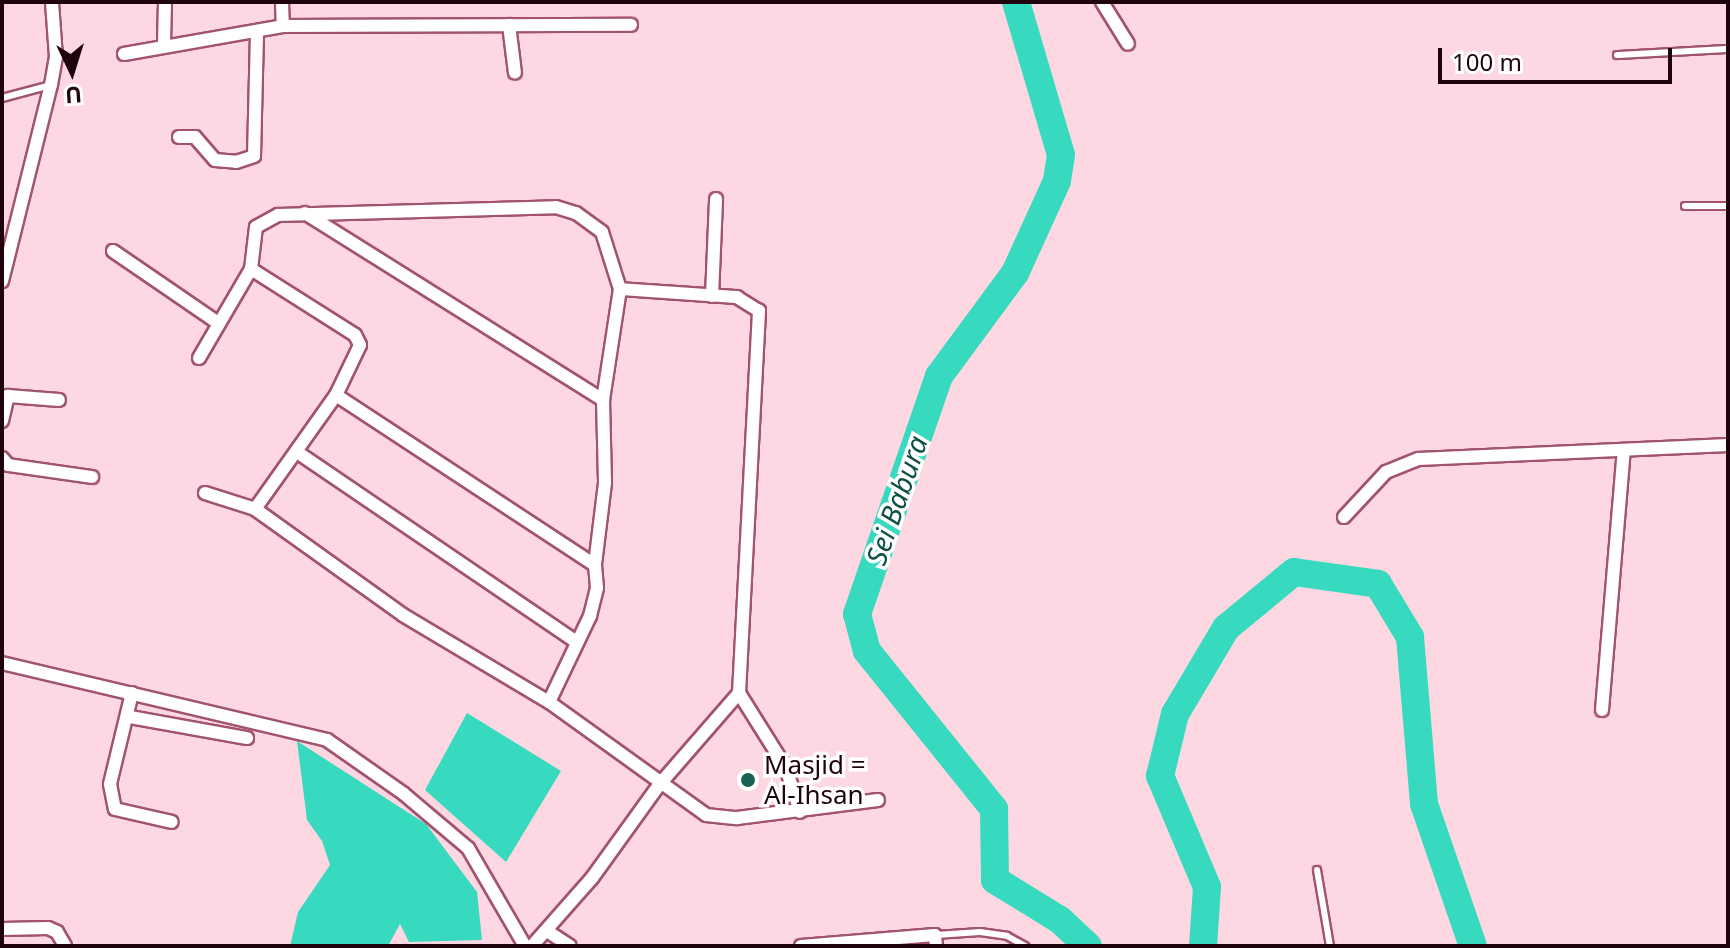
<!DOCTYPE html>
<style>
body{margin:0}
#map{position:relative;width:1730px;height:948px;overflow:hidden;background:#fdd8e3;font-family:"Noto Sans",sans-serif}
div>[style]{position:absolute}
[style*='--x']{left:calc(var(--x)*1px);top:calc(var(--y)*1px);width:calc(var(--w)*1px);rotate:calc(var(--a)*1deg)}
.water>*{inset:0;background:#37dabf}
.river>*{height:28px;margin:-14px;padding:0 14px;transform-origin:14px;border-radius:14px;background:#37dabf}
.roads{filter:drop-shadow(2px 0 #a1536f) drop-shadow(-2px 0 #a1536f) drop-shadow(0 2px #a1536f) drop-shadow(0 -2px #a1536f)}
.service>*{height:6px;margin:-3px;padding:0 3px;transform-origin:3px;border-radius:3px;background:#fff}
.minor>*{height:12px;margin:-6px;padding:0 6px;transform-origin:6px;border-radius:6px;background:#fff}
.dots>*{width:22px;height:22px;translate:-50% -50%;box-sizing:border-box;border:4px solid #fff;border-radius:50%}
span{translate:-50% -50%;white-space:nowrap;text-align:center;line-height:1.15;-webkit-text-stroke:7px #fff;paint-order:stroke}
.poi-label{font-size:26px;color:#1f030e}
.left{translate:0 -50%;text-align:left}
.water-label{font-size:28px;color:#0f5146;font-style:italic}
.frame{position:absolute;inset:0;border:4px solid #1f030e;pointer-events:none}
.north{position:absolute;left:32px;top:32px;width:80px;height:80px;-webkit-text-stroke:6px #fff;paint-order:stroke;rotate:176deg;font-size:22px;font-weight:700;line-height:32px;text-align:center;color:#1f030e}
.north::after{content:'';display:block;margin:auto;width:28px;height:36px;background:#1f030e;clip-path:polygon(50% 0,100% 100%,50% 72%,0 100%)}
.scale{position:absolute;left:1438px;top:48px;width:234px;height:36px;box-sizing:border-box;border:4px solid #1f030e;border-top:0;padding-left:10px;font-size:24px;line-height:28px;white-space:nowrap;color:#1f030e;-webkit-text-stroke:6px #fff;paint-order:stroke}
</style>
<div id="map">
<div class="water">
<div style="clip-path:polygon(467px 713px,561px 771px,506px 862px,425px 790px)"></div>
<div style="clip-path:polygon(297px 741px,426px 824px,477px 892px,482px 940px,409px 942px,400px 924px,388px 946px,290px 946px,298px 912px,330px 865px,322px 841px,307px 820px)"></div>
</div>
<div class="river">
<div style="--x:1016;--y:2;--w:159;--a:73.6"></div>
<div style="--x:1061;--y:155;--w:26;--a:99"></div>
<div style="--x:1057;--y:181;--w:101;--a:114.5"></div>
<div style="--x:1015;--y:273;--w:128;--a:126.4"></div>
<div style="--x:939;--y:376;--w:252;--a:109"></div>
<div style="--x:857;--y:614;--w:38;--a:75"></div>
<div style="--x:867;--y:651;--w:203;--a:51.2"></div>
<div style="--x:994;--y:809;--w:71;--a:89.2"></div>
<div style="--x:995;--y:880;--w:76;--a:31.6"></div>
<div style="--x:1060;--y:920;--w:38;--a:43"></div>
<div style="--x:1203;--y:946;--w:59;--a:-86.1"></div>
<div style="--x:1207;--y:887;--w:121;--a:-112.9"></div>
<div style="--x:1160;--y:776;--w:64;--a:-76.4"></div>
<div style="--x:1175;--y:714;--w:100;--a:-59.3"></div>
<div style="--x:1226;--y:628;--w:88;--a:-39.5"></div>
<div style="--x:1294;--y:572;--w:85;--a:8.1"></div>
<div style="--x:1378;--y:584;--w:62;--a:58.9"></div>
<div style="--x:1410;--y:637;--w:168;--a:85.2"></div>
<div style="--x:1424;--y:804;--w:150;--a:71"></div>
</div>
<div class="roads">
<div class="service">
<div style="--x:1617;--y:55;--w:111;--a:-3.1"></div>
<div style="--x:2;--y:98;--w:51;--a:-14.9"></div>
<div style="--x:1685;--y:206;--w:43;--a:0"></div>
<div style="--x:1317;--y:870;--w:77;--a:80.3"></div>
<div style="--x:936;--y:935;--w:44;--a:-3.9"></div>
<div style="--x:980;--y:932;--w:27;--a:8"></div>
<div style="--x:1007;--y:936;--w:21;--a:29"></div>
</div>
<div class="minor">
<div style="--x:282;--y:2;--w:24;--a:88"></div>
<div style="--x:1102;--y:2;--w:49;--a:58.2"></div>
<div style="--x:509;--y:25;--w:48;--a:82.9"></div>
<div style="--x:164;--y:43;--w:41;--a:-88.6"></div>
<div style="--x:124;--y:54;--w:161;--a:-10"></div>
<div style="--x:283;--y:26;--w:348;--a:-0.2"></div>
<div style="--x:179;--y:137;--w:16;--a:0"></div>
<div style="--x:195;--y:137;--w:30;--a:49"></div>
<div style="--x:215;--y:160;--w:21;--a:5"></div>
<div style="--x:236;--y:162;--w:19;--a:-18"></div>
<div style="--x:254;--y:156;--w:125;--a:-88.6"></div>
<div style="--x:305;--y:213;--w:352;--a:32.1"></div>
<div style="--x:113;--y:251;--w:127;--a:34.4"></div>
<div style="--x:251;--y:269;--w:123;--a:32.4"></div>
<div style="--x:355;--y:335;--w:11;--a:63"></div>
<div style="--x:360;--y:345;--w:55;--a:115.6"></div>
<div style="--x:336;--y:395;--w:140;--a:125.4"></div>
<div style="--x:2;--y:281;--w:202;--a:-76"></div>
<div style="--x:51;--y:85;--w:28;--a:-80"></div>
<div style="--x:56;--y:57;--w:55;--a:-94.2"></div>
<div style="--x:712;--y:296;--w:97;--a:-87.6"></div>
<div style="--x:199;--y:358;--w:103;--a:-59.7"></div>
<div style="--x:251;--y:269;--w:42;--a:-83.2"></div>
<div style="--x:256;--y:227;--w:25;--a:-29"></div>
<div style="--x:278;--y:215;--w:278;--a:-1.6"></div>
<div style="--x:556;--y:207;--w:21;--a:17"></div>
<div style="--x:576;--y:213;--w:32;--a:36"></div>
<div style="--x:602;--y:232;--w:60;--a:72.5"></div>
<div style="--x:620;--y:289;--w:112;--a:98.7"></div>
<div style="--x:603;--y:400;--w:83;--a:88.6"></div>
<div style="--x:605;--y:483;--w:83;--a:97"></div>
<div style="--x:595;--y:565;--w:23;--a:85"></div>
<div style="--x:597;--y:588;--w:29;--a:104"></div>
<div style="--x:590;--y:616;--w:95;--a:115.5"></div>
<div style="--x:336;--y:395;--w:310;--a:33.3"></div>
<div style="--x:2;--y:421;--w:26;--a:-77"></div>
<div style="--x:8;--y:396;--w:51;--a:4.5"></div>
<div style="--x:297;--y:452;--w:338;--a:34.2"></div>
<div style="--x:2;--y:458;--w:9;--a:49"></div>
<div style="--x:8;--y:465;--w:85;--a:8.1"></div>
<div style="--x:205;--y:493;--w:52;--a:17.7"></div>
<div style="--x:255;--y:509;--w:182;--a:35.6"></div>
<div style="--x:403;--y:615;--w:170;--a:30.8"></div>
<div style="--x:549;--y:702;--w:193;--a:35.7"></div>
<div style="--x:706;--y:815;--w:31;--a:6"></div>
<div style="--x:737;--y:818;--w:142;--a:-7.3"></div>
<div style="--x:1344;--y:517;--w:62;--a:-47"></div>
<div style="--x:1386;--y:472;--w:35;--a:-22"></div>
<div style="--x:1419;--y:459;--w:309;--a:-2.6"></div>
<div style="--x:2;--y:663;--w:334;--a:13.3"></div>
<div style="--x:327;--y:740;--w:94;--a:35"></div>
<div style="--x:404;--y:794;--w:84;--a:40.2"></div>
<div style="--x:468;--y:848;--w:113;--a:59.8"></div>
<div style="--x:132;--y:693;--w:94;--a:103.6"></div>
<div style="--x:110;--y:784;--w:25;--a:79"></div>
<div style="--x:115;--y:809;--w:58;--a:12.8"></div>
<div style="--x:739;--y:693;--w:89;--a:57.9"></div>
<div style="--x:786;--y:768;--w:46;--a:72.3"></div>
<div style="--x:1602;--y:710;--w:261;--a:-85.2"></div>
<div style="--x:130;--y:717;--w:119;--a:10.2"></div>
<div style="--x:2;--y:929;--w:46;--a:-1.2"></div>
<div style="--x:48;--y:928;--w:10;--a:24"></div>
<div style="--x:57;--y:932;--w:16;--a:60"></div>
<div style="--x:547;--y:931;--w:27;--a:33"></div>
<div style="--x:532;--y:946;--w:91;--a:-48.6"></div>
<div style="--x:592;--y:878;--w:115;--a:-54.2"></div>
<div style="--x:659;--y:785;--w:122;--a:-49"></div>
<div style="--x:739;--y:693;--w:383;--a:-87"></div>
<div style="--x:759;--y:311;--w:26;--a:-148"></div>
<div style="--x:737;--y:297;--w:117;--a:-176.1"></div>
<div style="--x:801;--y:946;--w:134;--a:-4.7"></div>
<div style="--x:935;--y:935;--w:11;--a:85"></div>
</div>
</div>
<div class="dots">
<div style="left:748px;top:780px;background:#1b6256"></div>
</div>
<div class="poi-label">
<span class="left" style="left:764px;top:780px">Masjid =<br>Al-Ihsan</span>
</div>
<div class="water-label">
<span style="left:896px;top:500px;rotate:-71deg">Sei Babura</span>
</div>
<div class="frame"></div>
<div class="north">U</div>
<div class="scale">100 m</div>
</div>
